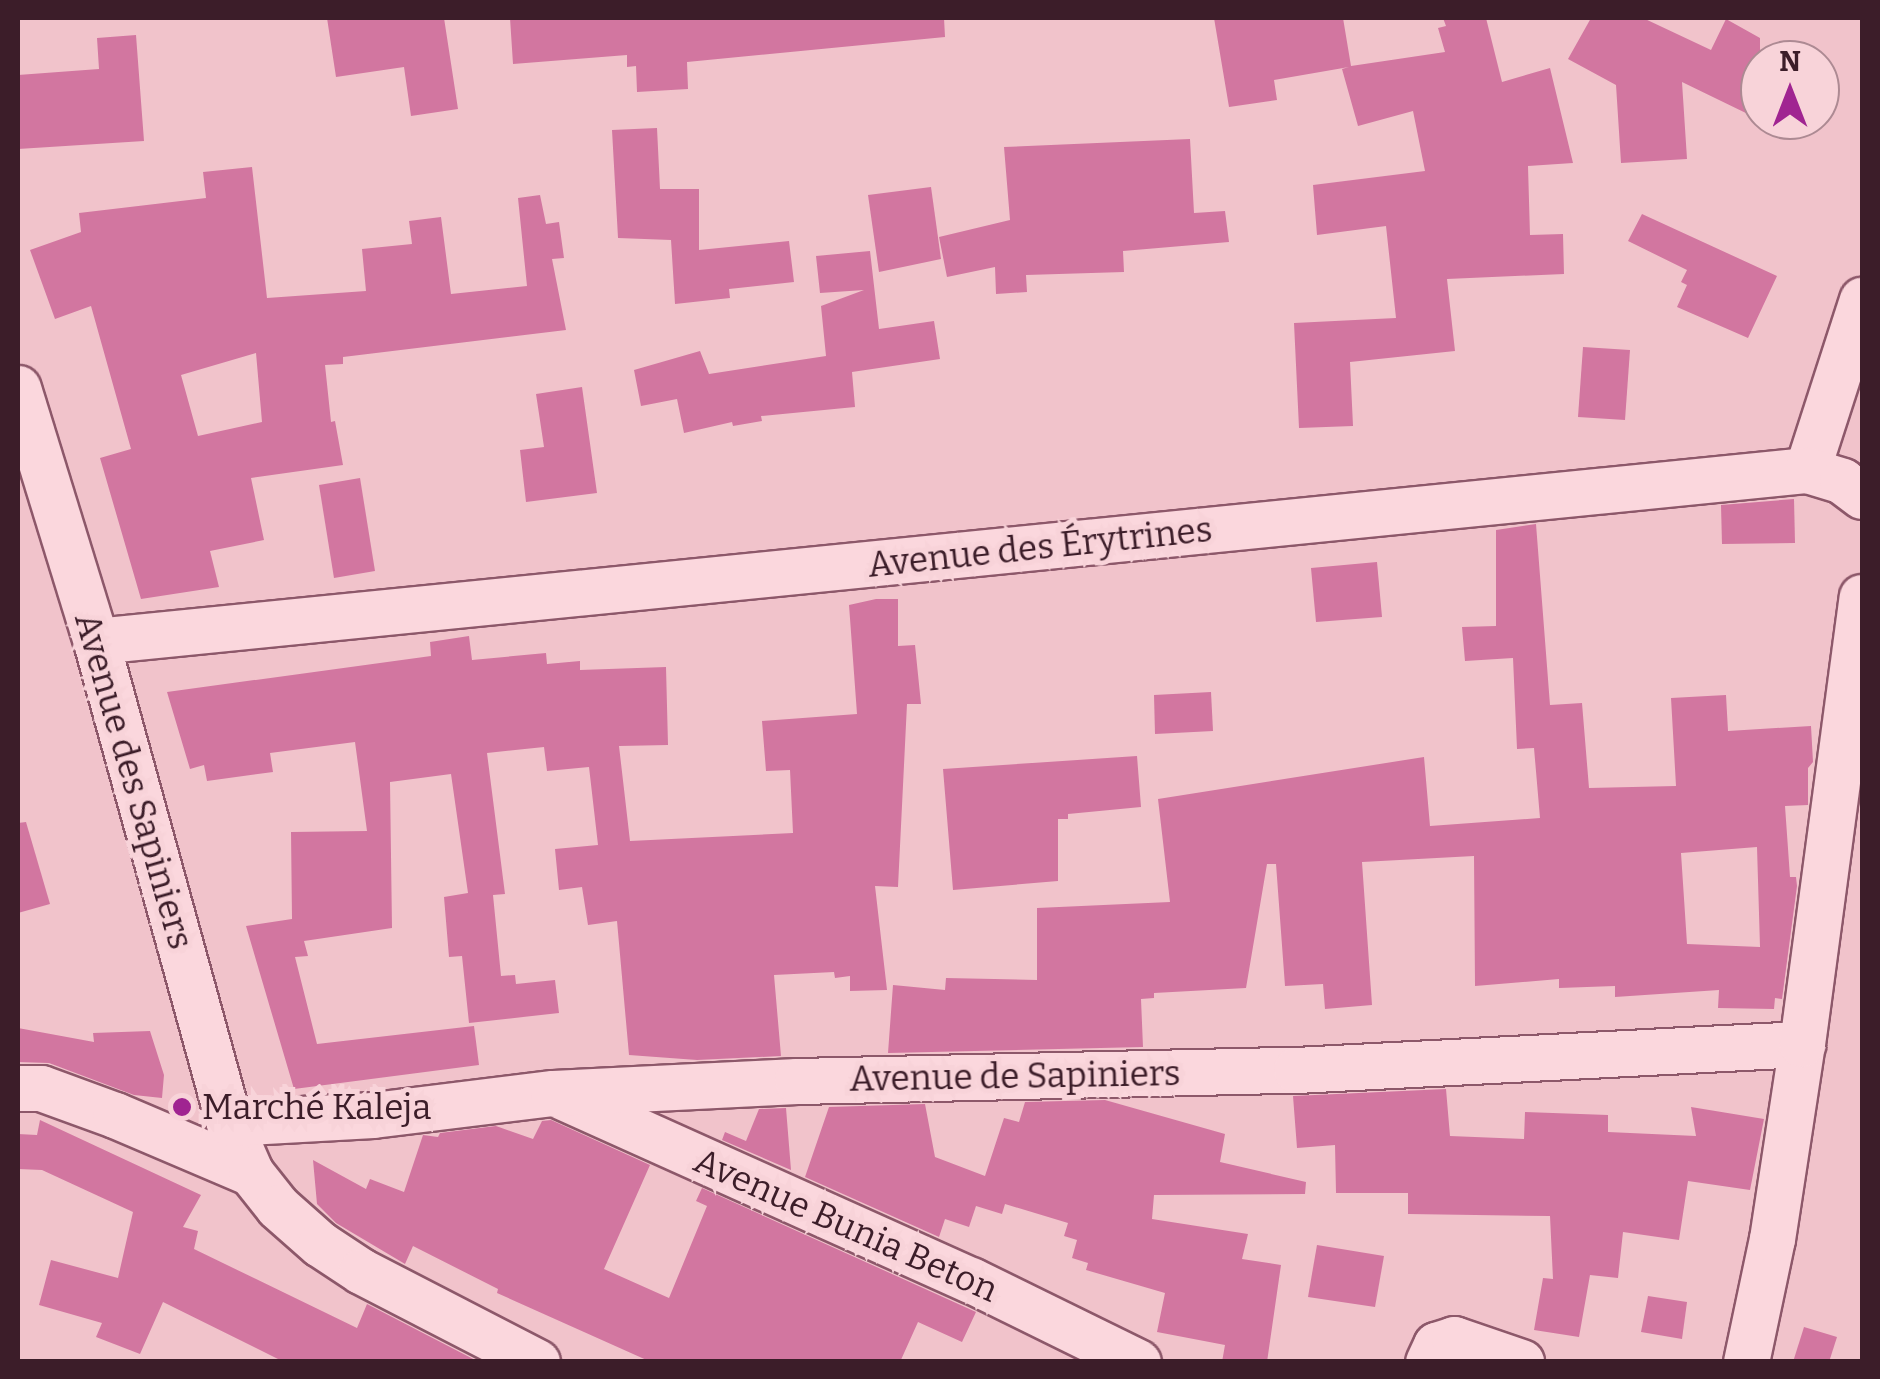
<!DOCTYPE html>
<meta charset="utf-8">
<style>
body{margin:0}
#map{position:relative;width:1880px;height:1379px;overflow:hidden;background:#f1c3cb;font-family:Bitter,serif}
div>[style]{position:absolute}
[style*='--x']{left:calc(var(--x)*1px);top:calc(var(--y)*1px);width:calc(var(--w)*1px);rotate:calc(var(--a)*1deg)}
.building>*{inset:0;background:#d276a0}
.roads{filter:drop-shadow(2px 0 #8d586a) drop-shadow(-2px 0 #8d586a) drop-shadow(0 2px #8d586a) drop-shadow(0 -2px #8d586a)}
.minor>*{height:45px;margin:-22.5px;padding:0 22.5px;transform-origin:22.5px;border-radius:22.5px;background:#fbd7dd}
.dots>*{width:28px;height:28px;translate:-50% -50%;box-sizing:border-box;border:5px solid #f8d3d9;border-radius:50%}
span{translate:-50% -50%;white-space:nowrap;text-align:center;line-height:1.15;-webkit-text-stroke:10px #f8d3d9;paint-order:stroke}
.street-label{font-size:35px;color:#3c1d29}
.poi-label{font-size:35px;color:#3c1d29}
.left{translate:0 -50%;text-align:left}
.frame{position:absolute;inset:0;border:20px solid #3c1d29;pointer-events:none}
.north{position:absolute;left:1740px;top:40px;width:100px;height:100px;box-sizing:border-box;background:#f8d3d9;border:2px solid #ad8a93;border-radius:50%;rotate:0deg;font-size:28px;font-weight:700;line-height:40px;text-align:center;color:#3c1d29}
.north::after{content:'';display:block;margin:auto;width:35px;height:45px;background:#a02491;clip-path:polygon(50% 0,100% 100%,50% 72%,0 100%)}
</style>
<div id="map">
<div class="building">
<div style="clip-path:polygon(327px 18px,444px 18px,458px 109px,411px 116px,404px 67px,336px 77px)"></div>
<div style="clip-path:polygon(510px 18px,944px 18px,945px 37px,687px 62px,688px 89px,637px 92px,636px 66px,627px 67px,627px 55px,513px 64px)"></div>
<div style="clip-path:polygon(1214px 18px,1343px 18px,1351px 66px,1445px 52px,1438px 28px,1446px 26px,1443px 18px,1486px 18px,1502px 82px,1550px 68px,1573px 163px,1528px 166px,1530px 235px,1563px 234px,1564px 274px,1447px 279px,1455px 351px,1350px 362px,1353px 426px,1299px 428px,1294px 323px,1396px 318px,1386px 226px,1317px 235px,1313px 185px,1425px 171px,1413px 111px,1358px 126px,1342px 69px,1349px 67px,1274px 80px,1277px 100px,1229px 107px)"></div>
<div style="clip-path:polygon(1591px 18px,1643px 18px,1711px 50px,1726px 19px,1760px 38px,1760px 100px,1752px 116px,1682px 82px,1687px 159px,1621px 163px,1616px 85px,1568px 59px)"></div>
<div style="clip-path:polygon(136px 35px,144px 141px,18px 149px,18px 75px,99px 69px,97px 38px)"></div>
<div style="clip-path:polygon(657px 128px,660px 189px,699px 189px,699px 250px,789px 241px,794px 282px,729px 289px,730px 298px,675px 304px,671px 240px,618px 238px,612px 130px)"></div>
<div style="clip-path:polygon(1190px 139px,1194px 213px,1225px 211px,1229px 242px,1123px 251px,1124px 272px,1026px 275px,1027px 292px,996px 294px,995px 267px,947px 277px,939px 237px,1010px 220px,1004px 147px)"></div>
<div style="clip-path:polygon(evenodd,252px 167px,267px 298px,366px 291px,362px 249px,412px 244px,409px 221px,441px 217px,451px 294px,527px 286px,518px 198px,540px 195px,546px 224px,559px 222px,564px 258px,552px 259px,566px 330px,343px 357px,343px 364px,325px 365px,331px 422px,335px 421px,343px 465px,251px 478px,264px 540px,210px 551px,219px 587px,141px 599px,100px 458px,131px 449px,91px 306px,55px 319px,30px 250px,81px 232px,79px 213px,206px 198px,203px 172px,252px 167px,256px 353px,262px 422px,198px 436px,181px 375px,256px 353px)"></div>
<div style="clip-path:polygon(931px 187px,941px 259px,879px 272px,868px 195px)"></div>
<div style="clip-path:polygon(1642px 214px,1777px 276px,1748px 338px,1677px 307px,1687px 285px,1681px 282px,1687px 270px,1628px 241px)"></div>
<div style="clip-path:polygon(870px 251px,879px 329px,934px 321px,940px 359px,852px 372px,855px 407px,761px 416px,762px 421px,733px 426px,732px 422px,684px 433px,677px 399px,641px 406px,634px 370px,700px 351px,709px 374px,826px 356px,821px 306px,864px 290px,820px 293px,816px 256px)"></div>
<div style="clip-path:polygon(1583px 347px,1630px 350px,1625px 420px,1578px 417px)"></div>
<div style="clip-path:polygon(582px 387px,597px 493px,526px 502px,520px 450px,544px 447px,536px 394px)"></div>
<div style="clip-path:polygon(360px 478px,375px 571px,334px 578px,319px 485px)"></div>
<div style="clip-path:polygon(1794px 499px,1795px 543px,1722px 544px,1721px 505px)"></div>
<div style="clip-path:polygon(evenodd,1536px 524px,1550px 705px,1582px 703px,1589px 788px,1676px 786px,1671px 698px,1726px 695px,1728px 731px,1811px 726px,1813px 762px,1808px 768px,1808px 805px,1785px 806px,1790px 877px,1796px 877px,1797px 886px,1782px 999px,1775px 998px,1774px 1009px,1718px 1008px,1719px 990px,1615px 997px,1615px 986px,1559px 988px,1559px 979px,1475px 986px,1474px 856px,1362px 862px,1372px 1005px,1325px 1009px,1323px 984px,1285px 986px,1276px 864px,1267px 864px,1246px 988px,1154px 993px,1154px 998px,1141px 999px,1143px 1047px,888px 1053px,893px 985px,945px 990px,946px 978px,1037px 980px,1037px 908px,1170px 902px,1158px 799px,1424px 757px,1430px 826px,1540px 818px,1534px 748px,1517px 749px,1513px 658px,1465px 661px,1462px 627px,1496px 626px,1496px 530px,1536px 524px,1757px 847px,1760px 947px,1687px 944px,1681px 853px,1757px 847px)"></div>
<div style="clip-path:polygon(1377px 562px,1382px 617px,1316px 622px,1311px 568px)"></div>
<div style="clip-path:polygon(876px 599px,898px 599px,898px 646px,915px 645px,921px 704px,907px 704px,898px 887px,875px 886px,887px 990px,850px 991px,850px 976px,835px 978px,834px 972px,774px 975px,781px 1056px,697px 1060px,629px 1055px,617px 921px,588px 925px,582px 887px,559px 890px,555px 849px,598px 845px,589px 767px,547px 771px,544px 747px,487px 753px,505px 894px,493px 895px,501px 976px,515px 975px,516px 984px,555px 980px,559px 1013px,469px 1023px,462px 956px,449px 957px,444px 897px,468px 893px,451px 774px,390px 782px,392px 928px,304px 941px,308px 956px,295px 957px,317px 1044px,474px 1026px,479px 1065px,294px 1089px,246px 926px,292px 919px,291px 832px,367px 831px,355px 742px,270px 753px,273px 772px,207px 781px,204px 765px,190px 769px,167px 692px,431px 656px,430px 642px,469px 636px,472px 660px,546px 653px,547px 664px,580px 661px,580px 670px,666px 667px,668px 745px,619px 746px,630px 841px,793px 833px,790px 770px,766px 771px,762px 721px,857px 714px,849px 605px)"></div>
<div style="clip-path:polygon(1211px 692px,1213px 731px,1155px 734px,1154px 695px)"></div>
<div style="clip-path:polygon(1137px 756px,1141px 807px,1068px 814px,1068px 819px,1058px 819px,1058px 881px,953px 890px,943px 769px)"></div>
<div style="clip-path:polygon(26px 822px,50px 904px,18px 913px,18px 823px)"></div>
<div style="clip-path:polygon(18px 1028px,94px 1042px,93px 1033px,150px 1031px,164px 1075px,162px 1098px,134px 1095px,49px 1063px,18px 1062px)"></div>
<div style="clip-path:polygon(1446px 1089px,1450px 1136px,1524px 1139px,1525px 1112px,1608px 1115px,1608px 1132px,1696px 1136px,1691px 1107px,1764px 1119px,1750px 1190px,1688px 1181px,1679px 1240px,1623px 1232px,1618px 1278px,1590px 1275px,1579px 1337px,1534px 1330px,1543px 1278px,1553px 1279px,1550px 1216px,1408px 1214px,1408px 1193px,1336px 1193px,1335px 1145px,1297px 1148px,1293px 1096px)"></div>
<div style="clip-path:polygon(1105px 1100px,1225px 1134px,1220px 1162px,1306px 1182px,1305px 1194px,1154px 1195px,1152px 1219px,1248px 1234px,1242px 1259px,1281px 1265px,1267px 1362px,1222px 1362px,1225px 1345px,1157px 1332px,1165px 1293px,1086px 1270px,1088px 1263px,1072px 1258px,1077px 1240px,1064px 1236px,1068px 1223px,1005px 1204px,1002px 1214px,976px 1206px,969px 1227px,945px 1219px,939px 1237px,805px 1177px,829px 1107px,925px 1104px,935px 1157px,985px 1176px,1004px 1118px,1019px 1122px,1025px 1102px)"></div>
<div style="clip-path:polygon(786px 1108px,791px 1170px,722px 1140px,725px 1132px,746px 1141px,759px 1109px)"></div>
<div style="clip-path:polygon(40px 1120px,201px 1195px,183px 1227px,198px 1231px,194px 1249px,357px 1328px,367px 1304px,479px 1362px,284px 1362px,163px 1302px,140px 1354px,96px 1337px,102px 1323px,39px 1305px,51px 1260px,118px 1278px,133px 1212px,42px 1170px,18px 1169px,18px 1134px,37px 1135px)"></div>
<div style="clip-path:polygon(551px 1120px,650px 1165px,604px 1269px,669px 1298px,707px 1206px,696px 1201px,702px 1188px,976px 1312px,962px 1342px,918px 1322px,900px 1362px,651px 1362px,497px 1293px,498px 1289px,413px 1246px,405px 1264px,336px 1223px,317px 1204px,313px 1160px,366px 1189px,370px 1179px,404px 1192px,423px 1135px,438px 1137px,440px 1133px,496px 1126px,533px 1139px,542px 1121px)"></div>
<div style="clip-path:polygon(1317px 1245px,1384px 1256px,1375px 1307px,1308px 1297px)"></div>
<div style="clip-path:polygon(1648px 1296px,1687px 1302px,1682px 1339px,1641px 1332px)"></div>
<div style="clip-path:polygon(1804px 1327px,1837px 1337px,1829px 1362px,1793px 1362px)"></div>
</div>
<div class="roads">
<div class="minor">
<div style="--x:18;--y:388;--w:265;--a:72.9"></div>
<div style="--x:96;--y:641;--w:500;--a:74.57"></div>
<div style="--x:229;--y:1123;--w:55;--a:66.3"></div>
<div style="--x:1807;--y:470;--w:179;--a:-72.1"></div>
<div style="--x:96;--y:641;--w:1720;--a:-5.71"></div>
<div style="--x:1807;--y:470;--w:37;--a:17"></div>
<div style="--x:1842;--y:481;--w:25;--a:37"></div>
<div style="--x:18;--y:1088;--w:23;--a:0"></div>
<div style="--x:41;--y:1088;--w:79;--a:20"></div>
<div style="--x:115;--y:1115;--w:148;--a:23.1"></div>
<div style="--x:251;--y:1173;--w:43;--a:51.5"></div>
<div style="--x:278;--y:1207;--w:56;--a:41.4"></div>
<div style="--x:320;--y:1244;--w:49;--a:33.4"></div>
<div style="--x:361;--y:1271;--w:198;--a:27.3"></div>
<div style="--x:563;--y:1097;--w:447;--a:24.2"></div>
<div style="--x:971;--y:1280;--w:186;--a:26.2"></div>
<div style="--x:229;--y:1123;--w:144;--a:-3.2"></div>
<div style="--x:373;--y:1115;--w:181;--a:-7"></div>
<div style="--x:553;--y:1093;--w:244;--a:-2.8"></div>
<div style="--x:797;--y:1081;--w:499;--a:-1.3"></div>
<div style="--x:1296;--y:1070;--w:507;--a:-2.94"></div>
<div style="--x:1428;--y:1362;--w:19;--a:-65"></div>
<div style="--x:1436;--y:1345;--w:19;--a:-18"></div>
<div style="--x:1454;--y:1339;--w:71;--a:18.9"></div>
<div style="--x:1746;--y:1362;--w:126;--a:-78.1"></div>
<div style="--x:1772;--y:1239;--w:197;--a:-81.3"></div>
<div style="--x:1802;--y:1044;--w:451;--a:-82.4"></div>
</div>
</div>
<div class="dots">
<div style="left:182px;top:1107px;background:#a02491"></div>
</div>
<div class="street-label">
<span style="left:1040px;top:547px;rotate:-6deg">Avenue des Érytrines</span>
<span style="left:134px;top:781px;rotate:74deg">Avenue des Sapiniers</span>
<span style="left:1015px;top:1076px;rotate:-1deg">Avenue de Sapiniers</span>
<span style="left:846px;top:1225px;rotate:24deg">Avenue Bunia Beton</span>
</div>
<div class="poi-label">
<span class="left" style="left:202px;top:1107px">Marché Kaleja</span>
</div>
<div class="frame"></div>
<div class="north">N</div>
</div>
